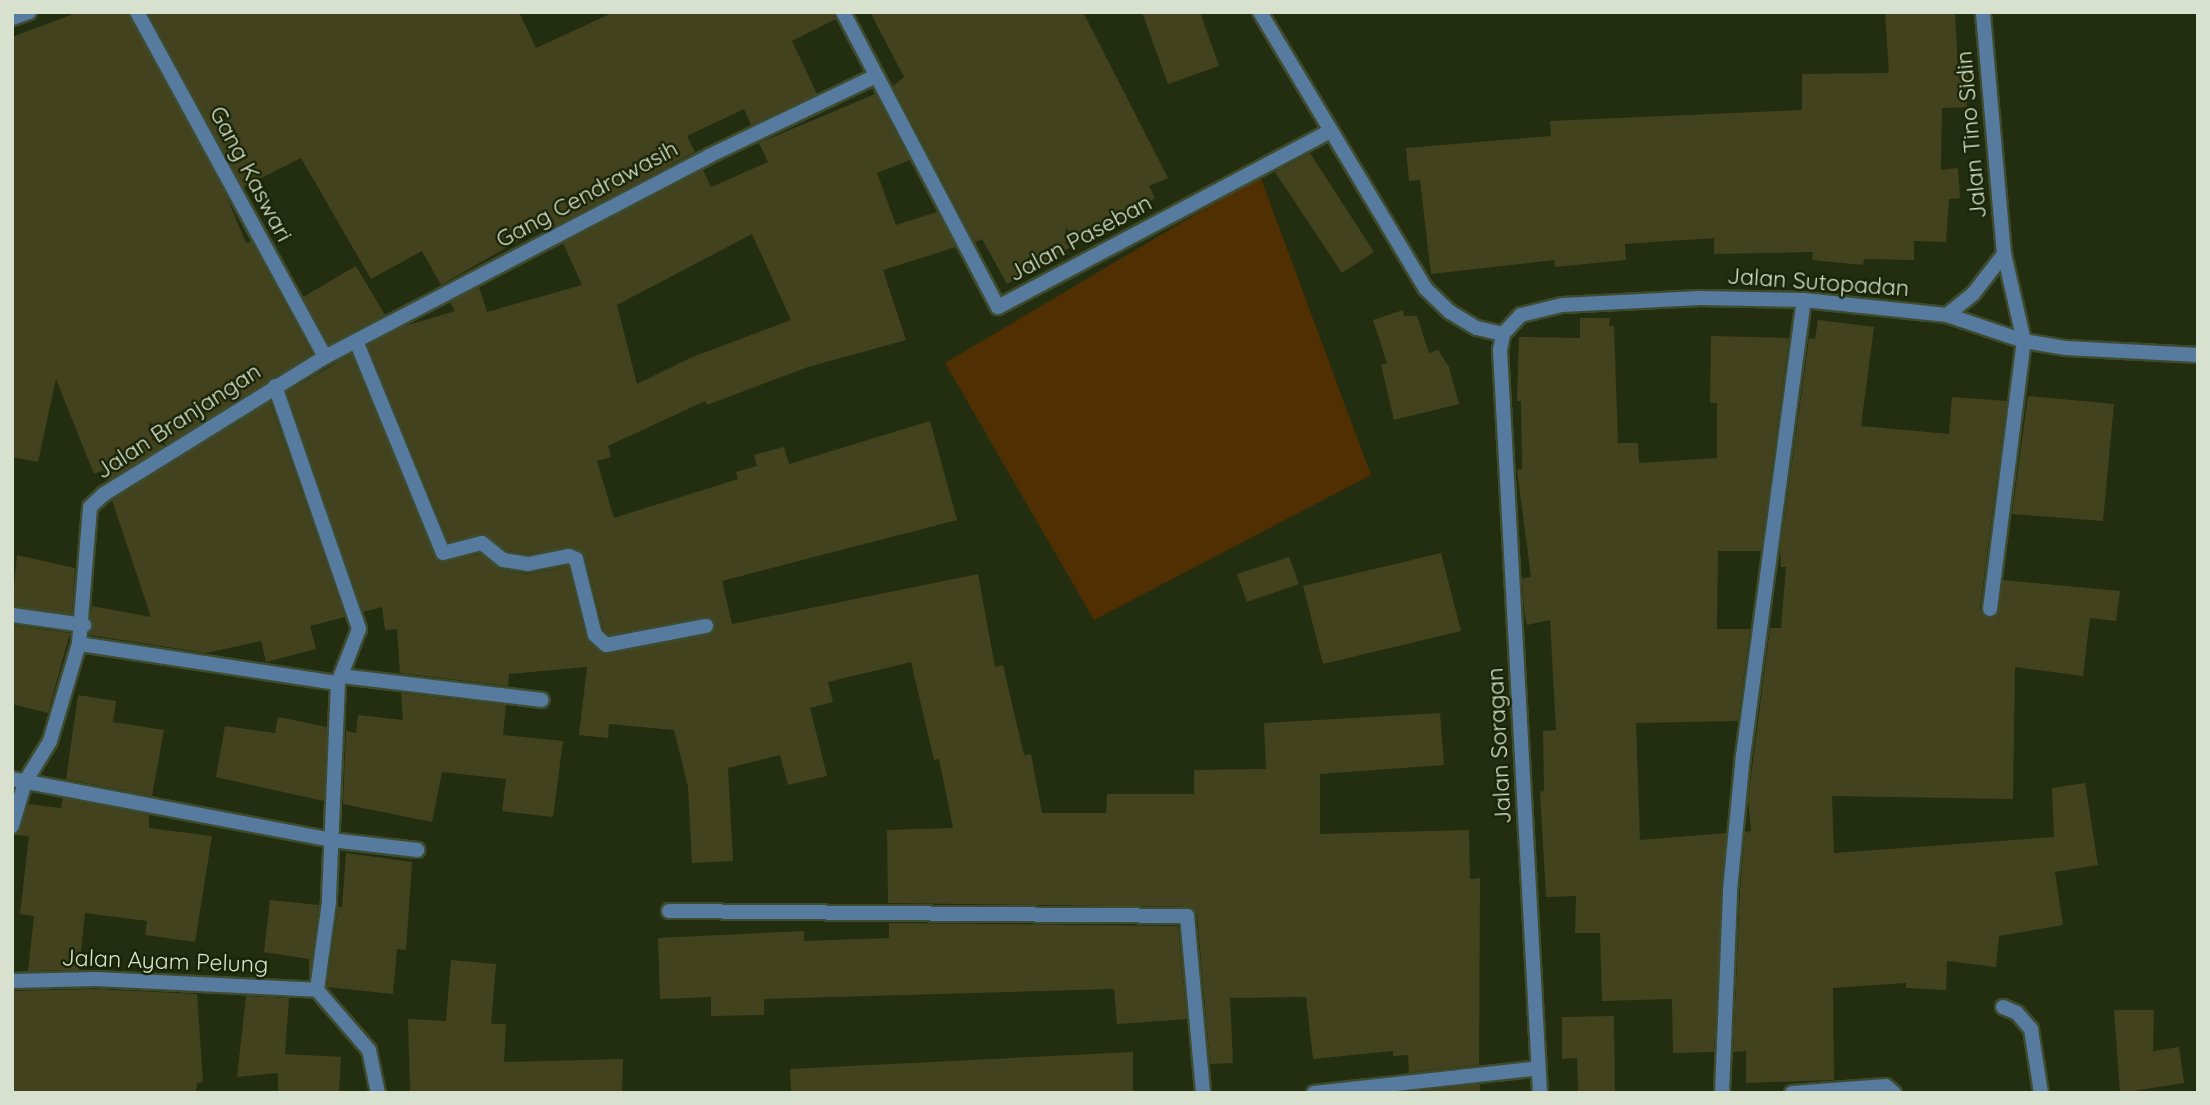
<!DOCTYPE html>
<style>
body{margin:0}
#map{position:relative;width:2210px;height:1105px;overflow:hidden;background:#222e0f;font-family:Quicksand,sans-serif}
div>[style]{position:absolute}
[style*='--x']{left:calc(var(--x)*1px);top:calc(var(--y)*1px);width:calc(var(--w)*1px);rotate:calc(var(--a)*1deg)}
.green>*{inset:0;background:#502f02}
.building>*{inset:0;background:#43421f}
.roads{filter:drop-shadow(2px 0 #3f4b2e) drop-shadow(-2px 0 #3f4b2e) drop-shadow(0 2px #3f4b2e) drop-shadow(0 -2px #3f4b2e)}
.minor>*{height:14px;margin:-7px;padding:0 7px;transform-origin:7px;border-radius:7px;background:#567b9e}
.tertiary>*{height:14px;margin:-7px;padding:0 7px;transform-origin:7px;border-radius:7px;background:#567b9e}
span{translate:-50% -50%;white-space:nowrap;text-align:center;line-height:1.15;-webkit-text-stroke:5px #182405;paint-order:stroke}
.street-label{font-size:23px;color:#d8e1ce}
.frame{position:absolute;inset:0;border:14px solid #d8e1ce;pointer-events:none}
</style>
<div id="map">
<div class="green">
<div style="clip-path:polygon(1260px 176px,1371px 475px,1094px 620px,945px 363px)"></div>
</div>
<div class="building">
<div style="clip-path:polygon(79px 12px,127px 12px,226px 195px,246px 243px,251px 241px,312px 354px,107px 481px,104px 470px,94px 474px,56px 379px,38px 462px,12px 457px,12px 37px)"></div>
<div style="clip-path:polygon(148px 12px,519px 12px,536px 48px,614px 12px,833px 12px,836px 19px,792px 41px,817px 94px,751px 125px,744px 109px,687px 136px,695px 152px,555px 226px,553px 221px,441px 285px,422px 251px,371px 279px,301px 158px,243px 187px)"></div>
<div style="clip-path:polygon(870px 12px,1083px 12px,1168px 178px,1149px 186px,1155px 198px,1007px 284px,982px 239px,975px 242px,893px 86px,904px 77px)"></div>
<div style="clip-path:polygon(1142px 12px,1200px 12px,1219px 66px,1168px 84px)"></div>
<div style="clip-path:polygon(1885px 12px,1955px 12px,1958px 70px,1968px 70px,1967px 107px,1942px 108px,1941px 170px,1958px 168px,1960px 198px,1949px 199px,1946px 242px,1914px 241px,1914px 260px,1864px 259px,1863px 265px,1812px 260px,1813px 252px,1714px 254px,1714px 238px,1625px 244px,1626px 260px,1555px 267px,1554px 260px,1431px 274px,1420px 180px,1409px 181px,1406px 148px,1551px 136px,1550px 121px,1802px 110px,1802px 74px,1889px 73px)"></div>
<div style="clip-path:polygon(evenodd,875px 94px,910px 160px,877px 173px,896px 225px,937px 212px,956px 247px,883px 270px,906px 340px,808px 367px,707px 405px,705px 401px,608px 446px,611px 457px,597px 461px,614px 518px,738px 479px,736px 472px,757px 466px,754px 455px,784px 447px,789px 464px,930px 421px,957px 520px,722px 581px,732px 624px,978px 574px,995px 667px,1003px 665px,1024px 755px,1031px 754px,1042px 813px,1106px 813px,1107px 794px,1194px 794px,1194px 770px,1266px 769px,1264px 723px,1440px 713px,1444px 765px,1320px 774px,1320px 834px,1469px 830px,1470px 879px,1480px 878px,1479px 1065px,1409px 1073px,1408px 1055px,1393px 1056px,1393px 1051px,1313px 1059px,1306px 997px,1230px 998px,1233px 1063px,1210px 1064px,1197px 915px,1191px 907px,888px 903px,887px 830px,953px 828px,939px 759px,934px 760px,911px 662px,828px 682px,833px 702px,810px 708px,827px 776px,788px 785px,780px 755px,728px 768px,733px 861px,692px 863px,688px 787px,674px 730px,609px 724px,608px 738px,579px 735px,587px 667px,509px 674px,508px 686px,400px 673px,397px 629px,385px 630px,382px 607px,363px 612px,287px 392px,351px 354px,437px 561px,480px 554px,501px 569px,527px 574px,568px 566px,586px 637px,604px 654px,712px 634px,715px 624px,705px 617px,609px 635px,604px 630px,585px 556px,573px 547px,528px 554px,507px 551px,483px 534px,449px 542px,368px 345px,405px 326px,455px 311px,450px 302px,479px 287px,487px 312px,582px 285px,563px 243px,703px 170px,711px 187px,768px 162px,759px 143px,875px 94px,752px 234px,791px 320px,690px 358px,637px 384px,617px 305px,752px 234px)"></div>
<div style="clip-path:polygon(1310px 153px,1374px 252px,1342px 273px,1275px 172px)"></div>
<div style="clip-path:polygon(356px 266px,385px 315px,329px 344px,303px 297px)"></div>
<div style="clip-path:polygon(1403px 310px,1404px 316px,1417px 316px,1429px 353px,1438px 350px,1449px 367px,1459px 404px,1394px 420px,1381px 365px,1387px 363px,1373px 320px)"></div>
<div style="clip-path:polygon(1580px 318px,1610px 318px,1609px 326px,1614px 326px,1618px 443px,1638px 443px,1639px 463px,1717px 458px,1717px 403px,1710px 403px,1711px 336px,1789px 338px,1761px 551px,1718px 551px,1717px 629px,1750px 629px,1738px 721px,1636px 723px,1640px 840px,1726px 833px,1714px 1052px,1673px 1053px,1672px 999px,1602px 1001px,1600px 933px,1575px 933px,1576px 896px,1546px 897px,1540px 792px,1544px 791px,1543px 731px,1556px 730px,1550px 620px,1527px 625px,1524px 612px,1522px 579px,1531px 577px,1517px 470px,1522px 469px,1521px 401px,1517px 401px,1519px 337px,1580px 338px)"></div>
<div style="clip-path:polygon(1818px 320px,1874px 327px,1861px 426px,1949px 434px,1952px 397px,2007px 401px,1980px 608px,1984px 616px,1998px 614px,2003px 580px,2120px 591px,2116px 621px,2090px 618px,2083px 676px,2015px 667px,2013px 799px,1832px 796px,1834px 853px,2054px 837px,2052px 788px,2085px 783px,2098px 865px,2055px 872px,2063px 925px,1999px 936px,1996px 967px,1947px 961px,1946px 990px,1906px 988px,1906px 983px,1833px 988px,1834px 1080px,1746px 1083px,1746px 1051px,1733px 1052px,1740px 891px,1745px 832px,1751px 831px,1748px 799px,1770px 628px,1781px 628px,1786px 567px,1781px 567px,1780px 550px,1809px 338px,1815px 339px)"></div>
<div style="clip-path:polygon(2028px 396px,2114px 404px,2103px 521px,2012px 514px)"></div>
<div style="clip-path:polygon(270px 402px,345px 617px,310px 626px,316px 649px,266px 662px,261px 641px,206px 653px,89px 635px,92px 606px,151px 617px,112px 500px)"></div>
<div style="clip-path:polygon(1441px 553px,1461px 631px,1323px 664px,1303px 586px)"></div>
<div style="clip-path:polygon(17px 555px,75px 568px,72px 614px,12px 606px)"></div>
<div style="clip-path:polygon(1289px 557px,1299px 584px,1247px 602px,1237px 574px)"></div>
<div style="clip-path:polygon(12px 625px,70px 633px,48px 713px,12px 704px)"></div>
<div style="clip-path:polygon(401px 693px,506px 705px,503px 735px,563px 741px,553px 817px,502px 811px,506px 779px,442px 772px,432px 822px,343px 804px,346px 731px,356px 733px,358px 715px,403px 720px)"></div>
<div style="clip-path:polygon(78px 695px,116px 701px,113px 722px,164px 730px,152px 796px,66px 779px)"></div>
<div style="clip-path:polygon(278px 717px,327px 727px,324px 801px,216px 777px,225px 726px,275px 733px)"></div>
<div style="clip-path:polygon(63px 798px,149px 815px,149px 828px,212px 836px,195px 942px,145px 935px,147px 921px,85px 913px,79px 970px,28px 971px,34px 916px,20px 914px,29px 836px,15px 835px,29px 804px,61px 808px)"></div>
<div style="clip-path:polygon(346px 853px,412px 862px,406px 950px,397px 949px,393px 994px,327px 987px,338px 907px,342px 907px)"></div>
<div style="clip-path:polygon(270px 900px,319px 905px,309px 980px,309px 959px,264px 952px)"></div>
<div style="clip-path:polygon(889px 923px,1178px 926px,1187px 1019px,1117px 1024px,1114px 989px,764px 999px,764px 1015px,711px 1016px,711px 997px,660px 999px,658px 938px,804px 931px,804px 941px,889px 938px)"></div>
<div style="clip-path:polygon(451px 960px,496px 964px,491px 1024px,506px 1024px,504px 1062px,623px 1059px,622px 1093px,410px 1093px,408px 1019px,446px 1021px)"></div>
<div style="clip-path:polygon(96px 989px,197px 994px,203px 1082px,197px 1083px,196px 1093px,12px 1093px,12px 991px)"></div>
<div style="clip-path:polygon(246px 996px,289px 998px,285px 1054px,341px 1057px,339px 1093px,278px 1093px,278px 1073px,237px 1077px)"></div>
<div style="clip-path:polygon(2114px 1010px,2154px 1010px,2153px 1051px,2179px 1047px,2184px 1083px,2120px 1093px)"></div>
<div style="clip-path:polygon(1614px 1016px,1615px 1093px,1578px 1093px,1577px 1058px,1562px 1059px,1562px 1017px)"></div>
<div style="clip-path:polygon(1133px 1052px,1133px 1093px,791px 1093px,790px 1069px)"></div>
<div style="clip-path:polygon(1480px 1084px,1480px 1093px,1411px 1093px,1411px 1092px)"></div>
</div>
<div class="roads">
<div class="minor">
<div style="--x:137;--y:12;--w:393;--a:61.4"></div>
<div style="--x:843;--y:12;--w:333;--a:62.3"></div>
<div style="--x:998;--y:307;--w:374;--a:-27.9"></div>
<div style="--x:1260;--y:12;--w:323;--a:59.1"></div>
<div style="--x:1426;--y:289;--w:33;--a:44"></div>
<div style="--x:1450;--y:312;--w:31;--a:31"></div>
<div style="--x:1477;--y:328;--w:27;--a:13"></div>
<div style="--x:12;--y:18;--w:18;--a:-19"></div>
<div style="--x:1947;--y:315;--w:81;--a:18.7"></div>
<div style="--x:2024;--y:341;--w:43;--a:9.5"></div>
<div style="--x:2066;--y:348;--w:132;--a:3"></div>
<div style="--x:356;--y:341;--w:229;--a:67.7"></div>
<div style="--x:443;--y:553;--w:40;--a:-14.4"></div>
<div style="--x:482;--y:543;--w:27;--a:39"></div>
<div style="--x:503;--y:560;--w:25;--a:9"></div>
<div style="--x:528;--y:564;--w:42;--a:-11"></div>
<div style="--x:569;--y:556;--w:8;--a:23"></div>
<div style="--x:576;--y:559;--w:78;--a:76"></div>
<div style="--x:595;--y:635;--w:15;--a:42"></div>
<div style="--x:606;--y:645;--w:102;--a:-10.8"></div>
<div style="--x:275;--y:386;--w:257;--a:70.9"></div>
<div style="--x:359;--y:629;--w:58;--a:111.3"></div>
<div style="--x:338;--y:683;--w:219;--a:92.4"></div>
<div style="--x:329;--y:902;--w:89;--a:97.8"></div>
<div style="--x:317;--y:990;--w:79;--a:49.1"></div>
<div style="--x:369;--y:1050;--w:44;--a:78.2"></div>
<div style="--x:1990;--y:609;--w:270;--a:-82.8"></div>
<div style="--x:2024;--y:341;--w:89;--a:-102.9"></div>
<div style="--x:12;--y:615;--w:73;--a:7.9"></div>
<div style="--x:79;--y:644;--w:262;--a:8.6"></div>
<div style="--x:341;--y:676;--w:202;--a:6.8"></div>
<div style="--x:12;--y:779;--w:325;--a:10.8"></div>
<div style="--x:331;--y:840;--w:87;--a:6.6"></div>
<div style="--x:12;--y:826;--w:46;--a:-73.5"></div>
<div style="--x:25;--y:782;--w:48;--a:-58.6"></div>
<div style="--x:50;--y:741;--w:101;--a:-73.4"></div>
<div style="--x:79;--y:644;--w:137;--a:-85.4"></div>
<div style="--x:90;--y:507;--w:19;--a:-43"></div>
<div style="--x:104;--y:494;--w:260;--a:-31.8"></div>
<div style="--x:325;--y:357;--w:433;--a:-27.6"></div>
<div style="--x:709;--y:156;--w:183;--a:-25.6"></div>
<div style="--x:669;--y:911;--w:518;--a:0.55"></div>
<div style="--x:1187;--y:916;--w:178;--a:84.8"></div>
<div style="--x:12;--y:981;--w:84;--a:-1.4"></div>
<div style="--x:96;--y:979;--w:221;--a:2.8"></div>
<div style="--x:2003;--y:1007;--w:15;--a:23"></div>
<div style="--x:2017;--y:1013;--w:21;--a:49"></div>
<div style="--x:2031;--y:1029;--w:65;--a:81.1"></div>
<div style="--x:1314;--y:1093;--w:226;--a:-6.3"></div>
<div style="--x:1722;--y:1093;--w:203;--a:-87.7"></div>
<div style="--x:1730;--y:890;--w:135;--a:-84.5"></div>
<div style="--x:1743;--y:756;--w:460;--a:-82.4"></div>
<div style="--x:1792;--y:1093;--w:94;--a:-4.3"></div>
<div style="--x:1886;--y:1086;--w:11;--a:41"></div>
</div>
<div class="tertiary">
<div style="--x:1540;--y:1093;--w:744;--a:-93.08"></div>
<div style="--x:1500;--y:350;--w:16;--a:-79"></div>
<div style="--x:1503;--y:334;--w:26;--a:-47"></div>
<div style="--x:1521;--y:315;--w:42;--a:-13.7"></div>
<div style="--x:1562;--y:305;--w:138;--a:-2.9"></div>
<div style="--x:1700;--y:298;--w:104;--a:1.1"></div>
<div style="--x:1804;--y:300;--w:144;--a:6"></div>
<div style="--x:1947;--y:315;--w:33;--a:-39"></div>
<div style="--x:1973;--y:294;--w:51;--a:-52.2"></div>
<div style="--x:2004;--y:254;--w:243;--a:-95"></div>
</div>
</div>
<div class="street-label">
<span style="left:1971px;top:135px;rotate:-95deg">Jalan Tino Sidin</span>
<span style="left:251px;top:174px;rotate:62deg">Gang Kaswari</span>
<span style="left:587px;top:194px;rotate:-28deg">Gang Cendrawasih</span>
<span style="left:1080px;top:238px;rotate:-28deg">Jalan Paseban</span>
<span style="left:1818px;top:282px;rotate:4deg">Jalan Sutopadan</span>
<span style="left:178px;top:421px;rotate:-33deg">Jalan Branjangan</span>
<span style="left:1499px;top:746px;rotate:-93deg">Jalan Soragan</span>
<span style="left:165px;top:961px;rotate:2deg">Jalan Ayam Pelung</span>
</div>
<div class="frame"></div>
</div>
